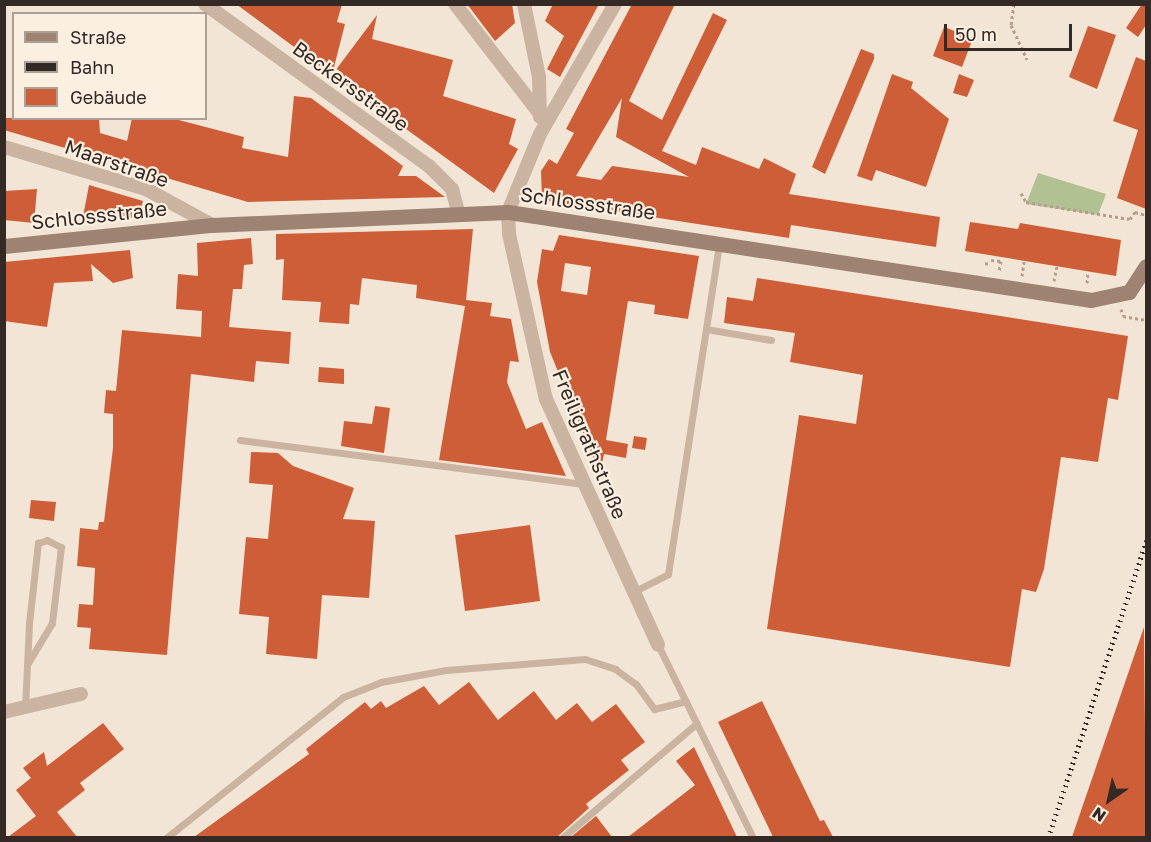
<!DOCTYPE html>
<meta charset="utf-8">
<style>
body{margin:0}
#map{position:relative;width:1151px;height:842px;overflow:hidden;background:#f2e5d5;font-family:"Golos Text",sans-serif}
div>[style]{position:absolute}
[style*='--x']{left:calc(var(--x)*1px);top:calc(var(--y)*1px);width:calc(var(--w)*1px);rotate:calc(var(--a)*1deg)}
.green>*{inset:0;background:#b1c194}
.building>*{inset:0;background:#ce5e37}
.path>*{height:3px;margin-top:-1.5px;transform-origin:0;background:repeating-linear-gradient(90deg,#b69e8b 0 3px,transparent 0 6px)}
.lane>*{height:7px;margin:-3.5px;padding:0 3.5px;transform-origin:3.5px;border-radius:3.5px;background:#cab4a1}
.street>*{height:14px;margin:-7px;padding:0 7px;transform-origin:7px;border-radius:7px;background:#cab4a1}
.secondary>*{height:15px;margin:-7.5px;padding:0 7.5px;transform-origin:7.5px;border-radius:7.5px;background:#9e8372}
.rail>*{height:4.5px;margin-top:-2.25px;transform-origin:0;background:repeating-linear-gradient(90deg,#342924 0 1.5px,transparent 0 6px)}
span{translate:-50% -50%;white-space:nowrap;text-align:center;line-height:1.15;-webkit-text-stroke:4.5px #faefe1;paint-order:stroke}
.street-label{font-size:20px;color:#342924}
.frame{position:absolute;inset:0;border:6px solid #342924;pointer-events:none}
.legend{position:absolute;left:12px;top:12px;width:195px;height:108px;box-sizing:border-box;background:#faefe1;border:2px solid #aba095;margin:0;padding:8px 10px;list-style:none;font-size:18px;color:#342924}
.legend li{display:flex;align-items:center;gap:12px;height:30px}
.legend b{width:30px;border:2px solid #aba095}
.north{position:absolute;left:1079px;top:770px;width:60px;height:60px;-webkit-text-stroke:4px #faefe1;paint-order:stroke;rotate:214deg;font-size:16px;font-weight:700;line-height:24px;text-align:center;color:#342924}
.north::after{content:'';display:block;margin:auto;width:21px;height:27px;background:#342924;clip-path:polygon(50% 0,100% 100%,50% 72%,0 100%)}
.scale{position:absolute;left:944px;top:24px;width:128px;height:27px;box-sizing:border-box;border:3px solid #342924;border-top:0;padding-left:8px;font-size:18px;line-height:21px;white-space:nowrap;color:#342924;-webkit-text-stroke:4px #faefe1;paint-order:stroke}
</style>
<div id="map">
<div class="green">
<div style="clip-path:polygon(1038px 173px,1106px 194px,1098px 215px,1026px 204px)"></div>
</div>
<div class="building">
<div style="clip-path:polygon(236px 4px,342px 4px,337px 22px,345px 24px,332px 75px)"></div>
<div style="clip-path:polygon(467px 4px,512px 4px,515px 23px,495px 41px)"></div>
<div style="clip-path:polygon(553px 4px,599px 4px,560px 77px,547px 69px,564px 36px,545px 21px)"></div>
<div style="clip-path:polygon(evenodd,632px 4px,675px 4px,629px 101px,662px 120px,713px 13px,727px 20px,662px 151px,696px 165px,702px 147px,759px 169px,764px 158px,796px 174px,789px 194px,940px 217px,936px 247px,791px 225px,789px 238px,542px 200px,541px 171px,549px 159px,557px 164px,574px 133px,566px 129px,632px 4px,622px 98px,616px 137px,689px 177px,612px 166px,601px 180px,576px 176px,622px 98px)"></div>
<div style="clip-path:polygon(1142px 4px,1146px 4px,1146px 25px,1138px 37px,1126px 28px)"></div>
<div style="clip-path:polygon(377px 15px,372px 39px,453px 60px,443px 96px,516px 119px,509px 144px,518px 149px,494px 193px,332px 75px)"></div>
<div style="clip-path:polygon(1088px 26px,1116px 35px,1097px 89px,1069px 77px)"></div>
<div style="clip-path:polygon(944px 27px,973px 38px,962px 67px,933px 56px)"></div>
<div style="clip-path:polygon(861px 49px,874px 54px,874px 59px,825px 174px,812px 167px)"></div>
<div style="clip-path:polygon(1136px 57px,1146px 61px,1146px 209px,1117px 198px,1138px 130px,1113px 121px)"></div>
<div style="clip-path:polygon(892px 74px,913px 82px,911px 88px,949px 119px,926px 187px,876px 170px,872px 181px,857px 176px)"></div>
<div style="clip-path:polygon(959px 74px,974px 80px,967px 97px,953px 93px)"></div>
<div style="clip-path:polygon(294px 96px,311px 98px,403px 166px,398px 176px,416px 176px,445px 197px,248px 202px,4px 130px,4px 118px,99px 118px,100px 133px,127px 141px,132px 118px,171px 118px,244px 137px,242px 148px,288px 157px)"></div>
<div style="clip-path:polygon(89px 185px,143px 201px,138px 217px,82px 222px)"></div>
<div style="clip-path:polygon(37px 189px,34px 223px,4px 220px,4px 191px)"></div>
<div style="clip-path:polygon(970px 222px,1018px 229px,1020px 223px,1121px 240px,1116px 276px,965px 251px)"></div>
<div style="clip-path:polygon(473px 229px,466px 300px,492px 303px,490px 316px,511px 319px,519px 362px,510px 361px,507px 382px,526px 429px,542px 422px,566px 476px,439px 460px,465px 306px,416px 298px,417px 285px,362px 278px,359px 305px,350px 304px,349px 324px,319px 322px,321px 302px,282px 300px,284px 259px,276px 260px,276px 234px)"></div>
<div style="clip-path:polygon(evenodd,559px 235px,699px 256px,688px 319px,654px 314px,655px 305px,628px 301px,606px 440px,628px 444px,626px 458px,604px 454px,600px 474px,550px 352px,537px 282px,542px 249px,553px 251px,559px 235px,565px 263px,591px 267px,587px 295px,561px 291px,565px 263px)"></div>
<div style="clip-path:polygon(251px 238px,253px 264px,244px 265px,242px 289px,233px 289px,229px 327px,291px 332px,289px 364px,256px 361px,254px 382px,191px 374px,167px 655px,89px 649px,91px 628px,77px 627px,79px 604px,93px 605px,95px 568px,77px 566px,80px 528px,98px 530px,99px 522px,104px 522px,113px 448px,113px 414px,104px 413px,106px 390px,116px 391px,122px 330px,201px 337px,202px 311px,176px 309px,178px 274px,198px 276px,197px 243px)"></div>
<div style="clip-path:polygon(130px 250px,133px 278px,113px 283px,91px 264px,93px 281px,54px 283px,47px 327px,4px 321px,4px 262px)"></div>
<div style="clip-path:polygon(757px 278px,1128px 336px,1118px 400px,1108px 398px,1098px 462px,1061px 457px,1044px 569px,1036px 592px,1022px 589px,1010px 667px,767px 629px,799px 415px,856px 424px,863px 375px,790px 362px,795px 333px,724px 323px,727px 297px,753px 301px)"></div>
<div style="clip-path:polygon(319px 367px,344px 369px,344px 384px,318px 382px)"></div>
<div style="clip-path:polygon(375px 406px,390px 408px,384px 453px,341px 446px,344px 421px,372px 424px)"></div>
<div style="clip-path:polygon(634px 436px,647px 438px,645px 450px,632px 448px)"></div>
<div style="clip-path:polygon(251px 452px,278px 453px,293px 466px,354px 488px,343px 519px,375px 521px,369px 598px,322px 595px,317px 659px,266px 654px,269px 617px,239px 614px,246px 537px,268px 539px,273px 485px,249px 483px)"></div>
<div style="clip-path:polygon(31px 500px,56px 502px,54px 521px,29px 518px)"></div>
<div style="clip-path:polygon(530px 525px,540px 601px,465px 611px,455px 535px)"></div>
<div style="clip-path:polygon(1144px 627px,1146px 837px,1072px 837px)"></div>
<div style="clip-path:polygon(469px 682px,498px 720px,534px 691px,556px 720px,577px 703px,592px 722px,616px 704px,645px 742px,621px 760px,629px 770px,586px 804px,589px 808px,557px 837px,194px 837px,309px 754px,306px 749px,365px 702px,371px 709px,381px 701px,386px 708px,424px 686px,439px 705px)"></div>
<div style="clip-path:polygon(762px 701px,820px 821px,824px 820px,833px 837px,773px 837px,718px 722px)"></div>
<div style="clip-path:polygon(103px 723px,124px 749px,80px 783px,85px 790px,57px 812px,77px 837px,8px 837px,36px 816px,16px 790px,31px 778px,23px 768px,44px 752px,47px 766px)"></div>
<div style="clip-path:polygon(694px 747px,737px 837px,628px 837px,695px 785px,676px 761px)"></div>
<div style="clip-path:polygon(596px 816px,612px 837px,571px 837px)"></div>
</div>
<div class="path">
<div style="--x:1014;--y:4;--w:21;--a:98"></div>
<div style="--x:1011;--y:25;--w:38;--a:65"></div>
<div style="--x:1021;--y:193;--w:10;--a:61"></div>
<div style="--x:1026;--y:202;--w:105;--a:9.3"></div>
<div style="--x:1130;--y:219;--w:9;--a:-54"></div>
<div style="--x:1135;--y:212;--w:11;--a:15"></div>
<div style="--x:991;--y:260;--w:10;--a:6"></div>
<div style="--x:1001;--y:261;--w:10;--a:101"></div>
<div style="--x:985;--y:263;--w:5;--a:11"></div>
<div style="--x:1022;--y:276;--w:15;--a:-82"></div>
<div style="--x:1054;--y:281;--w:15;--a:-79"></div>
<div style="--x:1087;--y:283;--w:11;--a:-85"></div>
<div style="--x:1121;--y:309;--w:7;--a:74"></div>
<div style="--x:1123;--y:316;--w:23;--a:10"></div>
</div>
<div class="lane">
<div style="--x:706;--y:329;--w:66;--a:9.6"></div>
<div style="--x:240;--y:440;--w:346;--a:7.3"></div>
<div style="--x:633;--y:592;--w:39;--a:-27"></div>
<div style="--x:668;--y:574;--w:334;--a:-81.2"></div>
<div style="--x:658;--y:645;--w:215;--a:63.8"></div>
<div style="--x:25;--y:708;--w:85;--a:-87.3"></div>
<div style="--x:29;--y:623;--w:81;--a:-83.6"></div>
<div style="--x:38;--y:543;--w:9;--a:-18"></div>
<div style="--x:47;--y:540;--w:16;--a:27"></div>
<div style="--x:61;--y:547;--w:77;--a:96.8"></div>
<div style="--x:52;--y:623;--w:47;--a:121"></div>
<div style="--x:166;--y:838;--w:226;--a:-38.5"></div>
<div style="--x:343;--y:697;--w:41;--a:-21.5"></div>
<div style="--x:381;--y:682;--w:66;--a:-10.5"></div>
<div style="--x:446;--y:670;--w:139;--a:-4.5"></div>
<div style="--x:585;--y:659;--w:32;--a:18"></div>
<div style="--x:615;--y:669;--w:26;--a:36"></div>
<div style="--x:636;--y:684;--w:31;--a:54"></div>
<div style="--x:654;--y:709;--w:33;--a:-14"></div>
<div style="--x:562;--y:838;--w:177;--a:-40.4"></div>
</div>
<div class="street">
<div style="--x:205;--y:4;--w:276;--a:35.9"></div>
<div style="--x:429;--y:166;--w:33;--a:45"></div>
<div style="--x:452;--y:189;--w:23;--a:75"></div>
<div style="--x:455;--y:4;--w:139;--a:52.3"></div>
<div style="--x:524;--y:4;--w:75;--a:78.4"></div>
<div style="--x:539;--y:77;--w:40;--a:88.6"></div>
<div style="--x:615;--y:4;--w:150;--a:120"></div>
<div style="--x:540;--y:134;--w:84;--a:112.3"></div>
<div style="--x:508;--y:212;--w:22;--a:87"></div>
<div style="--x:509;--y:234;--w:169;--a:77.4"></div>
<div style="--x:546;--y:399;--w:270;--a:65.5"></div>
<div style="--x:4;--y:147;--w:148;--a:16.5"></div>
<div style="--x:146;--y:189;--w:75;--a:28.6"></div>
<div style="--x:4;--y:712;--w:79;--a:-13.2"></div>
</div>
<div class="secondary">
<div style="--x:4;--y:246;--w:209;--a:-5.8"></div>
<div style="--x:212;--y:225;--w:296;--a:-2.5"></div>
<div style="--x:508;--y:212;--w:590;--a:8.58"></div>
<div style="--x:1091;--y:300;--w:39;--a:-12"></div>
<div style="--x:1129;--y:292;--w:31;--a:-57"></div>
</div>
<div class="rail">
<div style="--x:1048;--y:838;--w:313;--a:-71.7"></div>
</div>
<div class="street-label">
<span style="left:351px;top:86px;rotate:36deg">Beckersstraße</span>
<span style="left:117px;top:163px;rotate:19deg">Maarstraße</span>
<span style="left:588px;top:203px;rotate:8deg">Schlossstraße</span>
<span style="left:99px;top:215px;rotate:-6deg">Schlossstraße</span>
<span style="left:590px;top:444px;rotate:67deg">Freiligrathstraße</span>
</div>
<div class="frame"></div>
<ul class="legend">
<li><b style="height:8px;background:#9e8372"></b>Straße</li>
<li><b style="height:8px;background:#342924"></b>Bahn</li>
<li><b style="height:16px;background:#ce5e37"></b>Gebäude</li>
</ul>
<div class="north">N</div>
<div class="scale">50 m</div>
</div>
